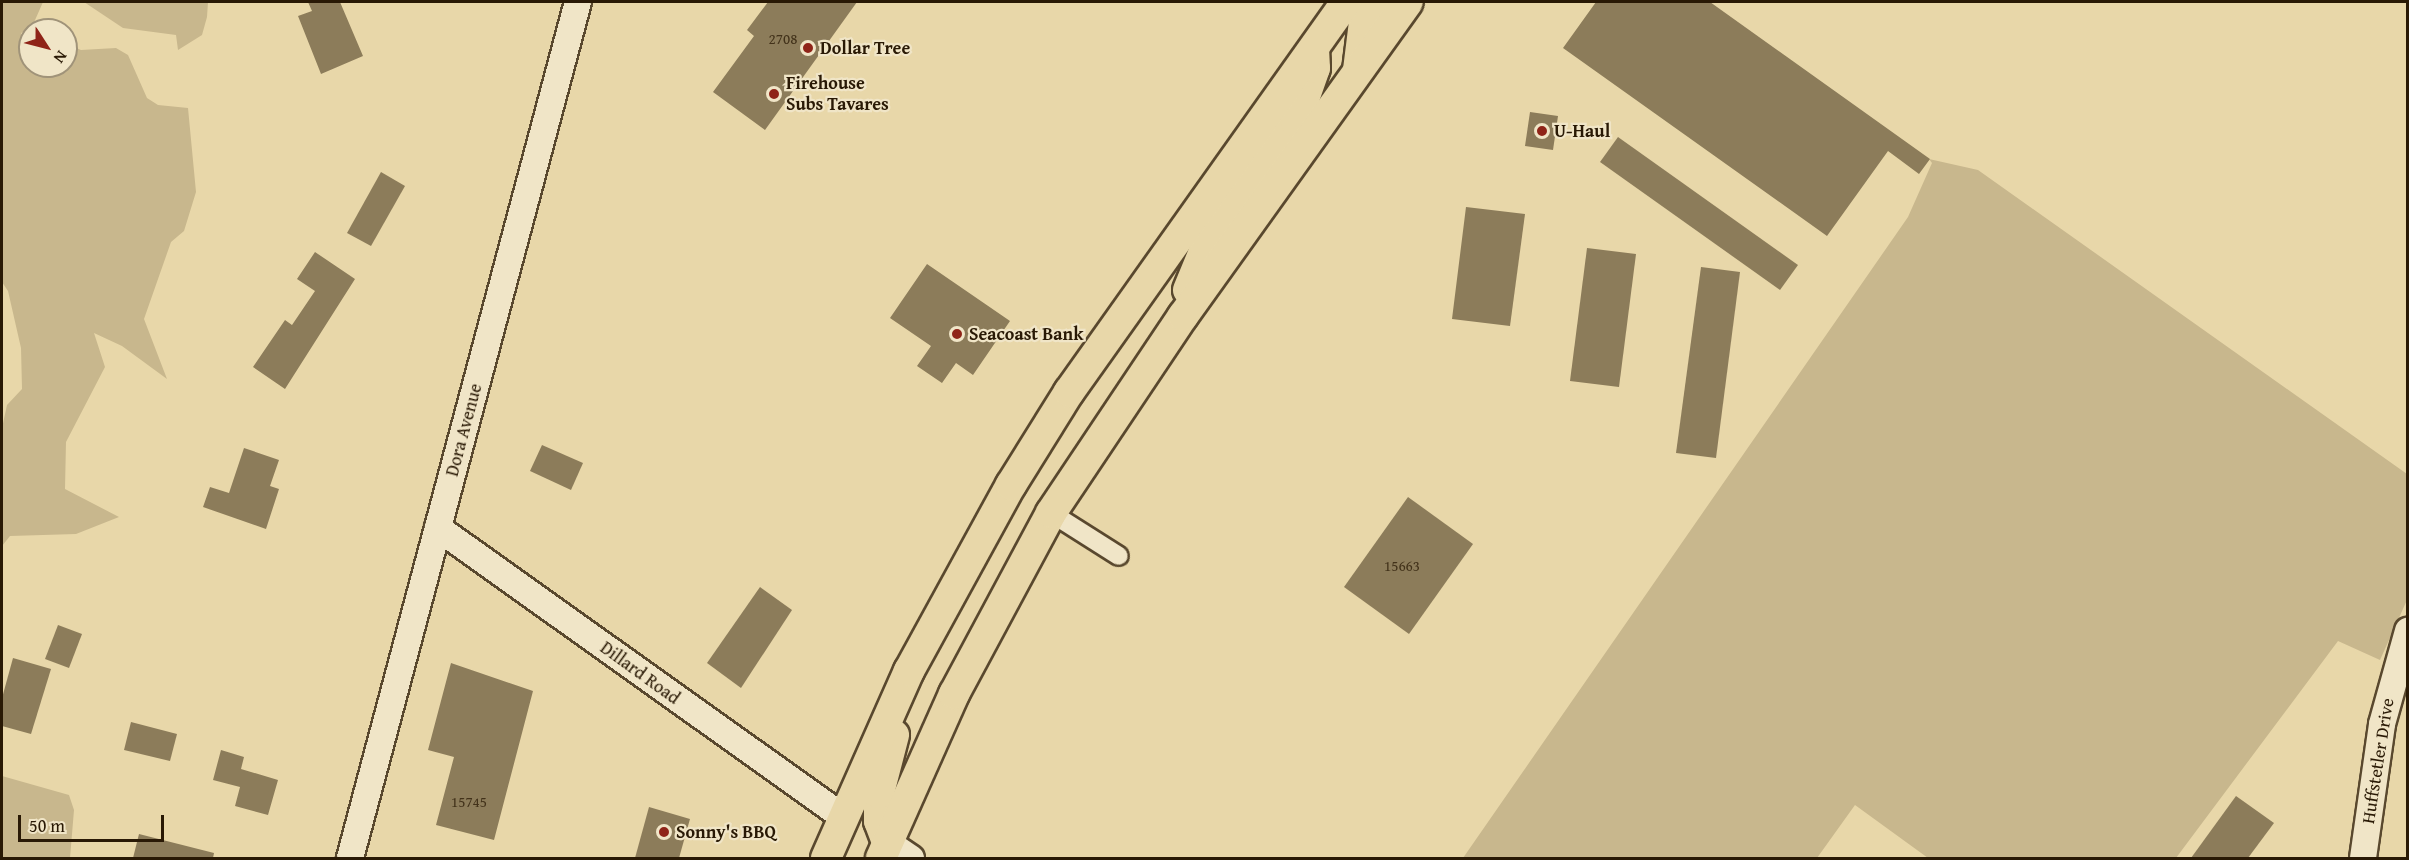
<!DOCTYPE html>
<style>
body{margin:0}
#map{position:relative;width:2409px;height:860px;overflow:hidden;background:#e8d7a9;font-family:"Gentium Book Plus",serif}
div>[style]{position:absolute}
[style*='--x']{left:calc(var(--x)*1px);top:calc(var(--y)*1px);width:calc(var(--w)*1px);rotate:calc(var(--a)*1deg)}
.green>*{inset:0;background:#c8b78d}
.building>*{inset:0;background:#8c7c5a}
.roads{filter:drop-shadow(2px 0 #59482e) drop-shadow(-2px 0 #59482e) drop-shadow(0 2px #59482e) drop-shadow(0 -2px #59482e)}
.street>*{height:18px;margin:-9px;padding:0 9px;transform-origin:9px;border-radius:9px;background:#f0e5c7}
.secondary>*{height:26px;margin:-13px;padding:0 13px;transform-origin:13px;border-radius:13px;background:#f0e5c7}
.primary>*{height:30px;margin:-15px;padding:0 15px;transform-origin:15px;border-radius:15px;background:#e8d7a9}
.dots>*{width:16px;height:16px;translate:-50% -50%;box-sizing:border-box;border:3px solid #f0e5c7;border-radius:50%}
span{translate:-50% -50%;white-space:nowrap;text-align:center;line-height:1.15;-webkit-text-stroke:4.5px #f0e5c7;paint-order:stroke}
.number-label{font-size:15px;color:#42321a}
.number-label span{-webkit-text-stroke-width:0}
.poi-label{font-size:18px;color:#291905;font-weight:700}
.left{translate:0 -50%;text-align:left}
.street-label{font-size:18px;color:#291905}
.frame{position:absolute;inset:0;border:3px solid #291905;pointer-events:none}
.north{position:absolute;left:18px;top:18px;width:60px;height:60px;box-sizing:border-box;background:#f0e5c7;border:2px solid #a09379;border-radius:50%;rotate:126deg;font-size:16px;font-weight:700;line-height:24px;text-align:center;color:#291905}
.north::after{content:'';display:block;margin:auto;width:21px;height:27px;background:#8f2418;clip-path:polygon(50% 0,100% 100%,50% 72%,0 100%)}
.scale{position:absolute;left:18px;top:815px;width:146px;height:27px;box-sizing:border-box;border:3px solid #291905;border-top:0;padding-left:8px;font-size:18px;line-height:21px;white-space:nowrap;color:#291905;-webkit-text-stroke:4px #f0e5c7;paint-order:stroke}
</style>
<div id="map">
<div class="green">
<div style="clip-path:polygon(2px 2px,43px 2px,32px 27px,21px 33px,21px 39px,30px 40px,30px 66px,66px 66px,66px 44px,81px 50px,116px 48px,128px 55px,147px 98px,158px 105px,188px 108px,196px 192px,184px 231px,171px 242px,144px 319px,167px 379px,122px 346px,94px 333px,105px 367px,66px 442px,65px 489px,119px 517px,76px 534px,10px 536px,2px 546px,2px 428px,7px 405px,22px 389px,21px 348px,8px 291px,2px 282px)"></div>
<div style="clip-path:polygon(84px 2px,208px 2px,207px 17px,202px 35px,178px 50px,176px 35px,123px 28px)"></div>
<div style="clip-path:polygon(1929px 159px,1978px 170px,2407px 474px,2407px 600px,2380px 660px,2338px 641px,2176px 858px,1928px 858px,1855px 805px,1817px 858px,1463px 858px,1908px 217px,1932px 163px)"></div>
<div style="clip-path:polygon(2px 776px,69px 795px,74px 810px,70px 858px,2px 858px)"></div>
</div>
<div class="building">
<div style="clip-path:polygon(308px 2px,340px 2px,363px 56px,321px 74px,298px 16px,312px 11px)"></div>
<div style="clip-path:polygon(768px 2px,857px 2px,765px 130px,713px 92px,754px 36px,747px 30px)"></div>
<div style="clip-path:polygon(1596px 2px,1710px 2px,1930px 159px,1919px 174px,1888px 151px,1827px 236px,1563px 48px)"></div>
<div style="clip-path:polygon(1530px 112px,1558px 116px,1553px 150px,1525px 146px)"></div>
<div style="clip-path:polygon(1618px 137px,1798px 265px,1780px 290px,1600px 162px)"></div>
<div style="clip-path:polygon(381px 172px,405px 186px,371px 246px,347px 233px)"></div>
<div style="clip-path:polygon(1466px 207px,1525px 214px,1510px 326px,1452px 319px)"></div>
<div style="clip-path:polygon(1587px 248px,1636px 254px,1619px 387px,1570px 381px)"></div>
<div style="clip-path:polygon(315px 252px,355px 279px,285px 389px,253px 367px,285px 320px,292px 325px,315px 291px,297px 279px)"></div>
<div style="clip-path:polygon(927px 264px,1010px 321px,973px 375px,956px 363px,942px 383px,917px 366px,931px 346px,890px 318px)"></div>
<div style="clip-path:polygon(1701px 267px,1740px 272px,1716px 458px,1676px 453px)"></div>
<div style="clip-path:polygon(542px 445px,583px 463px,571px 490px,530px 471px)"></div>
<div style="clip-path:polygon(244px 448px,279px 460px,270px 486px,279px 489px,266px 529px,203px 507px,210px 487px,229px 493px)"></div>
<div style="clip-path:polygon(1408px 497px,1473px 544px,1409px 634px,1344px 587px)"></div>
<div style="clip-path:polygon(760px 587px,792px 610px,741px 688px,707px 663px)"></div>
<div style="clip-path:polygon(58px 625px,82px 634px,69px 668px,45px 659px)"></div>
<div style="clip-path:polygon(13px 658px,51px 669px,31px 734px,2px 726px,2px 698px)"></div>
<div style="clip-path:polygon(451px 663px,533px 691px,494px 840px,436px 825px,454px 757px,428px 750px)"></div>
<div style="clip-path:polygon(131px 722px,177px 734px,170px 761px,124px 750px)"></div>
<div style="clip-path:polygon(221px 750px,244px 757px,241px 769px,278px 780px,268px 815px,235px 806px,240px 787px,213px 780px)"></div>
<div style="clip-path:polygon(2236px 796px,2274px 823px,2248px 858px,2191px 858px)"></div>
<div style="clip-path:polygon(649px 807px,690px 819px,679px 858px,635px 858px)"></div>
<div style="clip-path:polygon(139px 834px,214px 853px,213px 858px,133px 858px)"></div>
</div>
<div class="roads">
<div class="street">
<div style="--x:1051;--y:513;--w:80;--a:32.3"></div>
</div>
<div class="secondary">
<div style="--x:438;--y:528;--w:498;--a:35.5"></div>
<div style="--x:887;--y:842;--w:29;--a:34"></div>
<div style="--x:350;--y:858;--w:886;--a:-75.09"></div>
<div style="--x:2363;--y:858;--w:135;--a:-81.9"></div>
<div style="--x:2382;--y:724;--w:97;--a:-74.4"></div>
</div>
<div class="primary">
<div style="--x:1358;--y:70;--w:48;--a:-82.9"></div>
<div style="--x:1364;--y:22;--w:22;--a:-63"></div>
<div style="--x:1188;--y:290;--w:44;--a:-67.5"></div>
<div style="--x:1205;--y:249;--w:156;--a:-54.4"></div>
<div style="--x:1296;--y:122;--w:57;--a:-70.6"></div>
<div style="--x:1315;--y:68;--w:18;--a:-93"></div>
<div style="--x:887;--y:842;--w:22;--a:-111"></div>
<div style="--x:879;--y:821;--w:28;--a:-90"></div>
<div style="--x:879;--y:793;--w:60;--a:-75.5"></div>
<div style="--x:826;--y:858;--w:205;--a:-66.1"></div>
<div style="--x:909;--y:671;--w:212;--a:-61.3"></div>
<div style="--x:1011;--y:485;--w:110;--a:-58.1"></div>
<div style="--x:1069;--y:392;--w:478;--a:-54.6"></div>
<div style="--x:881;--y:858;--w:180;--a:-66"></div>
<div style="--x:954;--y:694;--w:205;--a:-61.8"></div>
<div style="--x:1051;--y:513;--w:237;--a:-56.2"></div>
<div style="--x:1183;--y:316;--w:386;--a:-54.4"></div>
</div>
</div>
<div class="dots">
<div style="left:808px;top:48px;background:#8f2418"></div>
<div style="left:774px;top:94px;background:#8f2418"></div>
<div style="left:1542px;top:131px;background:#8f2418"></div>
<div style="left:957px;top:334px;background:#8f2418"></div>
<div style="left:664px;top:832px;background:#8f2418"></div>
</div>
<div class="number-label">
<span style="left:783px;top:39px">2708</span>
<span style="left:1402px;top:566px">15663</span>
<span style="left:469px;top:802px">15745</span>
</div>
<div class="poi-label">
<span class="left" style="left:820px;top:48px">Dollar Tree</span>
<span class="left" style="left:786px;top:94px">Firehouse<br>Subs Tavares</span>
<span class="left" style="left:1554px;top:131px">U-Haul</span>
<span class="left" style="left:969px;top:334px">Seacoast Bank</span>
<span class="left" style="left:676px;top:832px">Sonny's BBQ</span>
</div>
<div class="street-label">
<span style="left:464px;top:430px;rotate:-75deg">Dora Avenue</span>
<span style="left:640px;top:673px;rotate:36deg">Dillard Road</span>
<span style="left:2378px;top:761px;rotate:-81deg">Huffstetler Drive</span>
</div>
<div class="frame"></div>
<div class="north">N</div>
<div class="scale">50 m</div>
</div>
